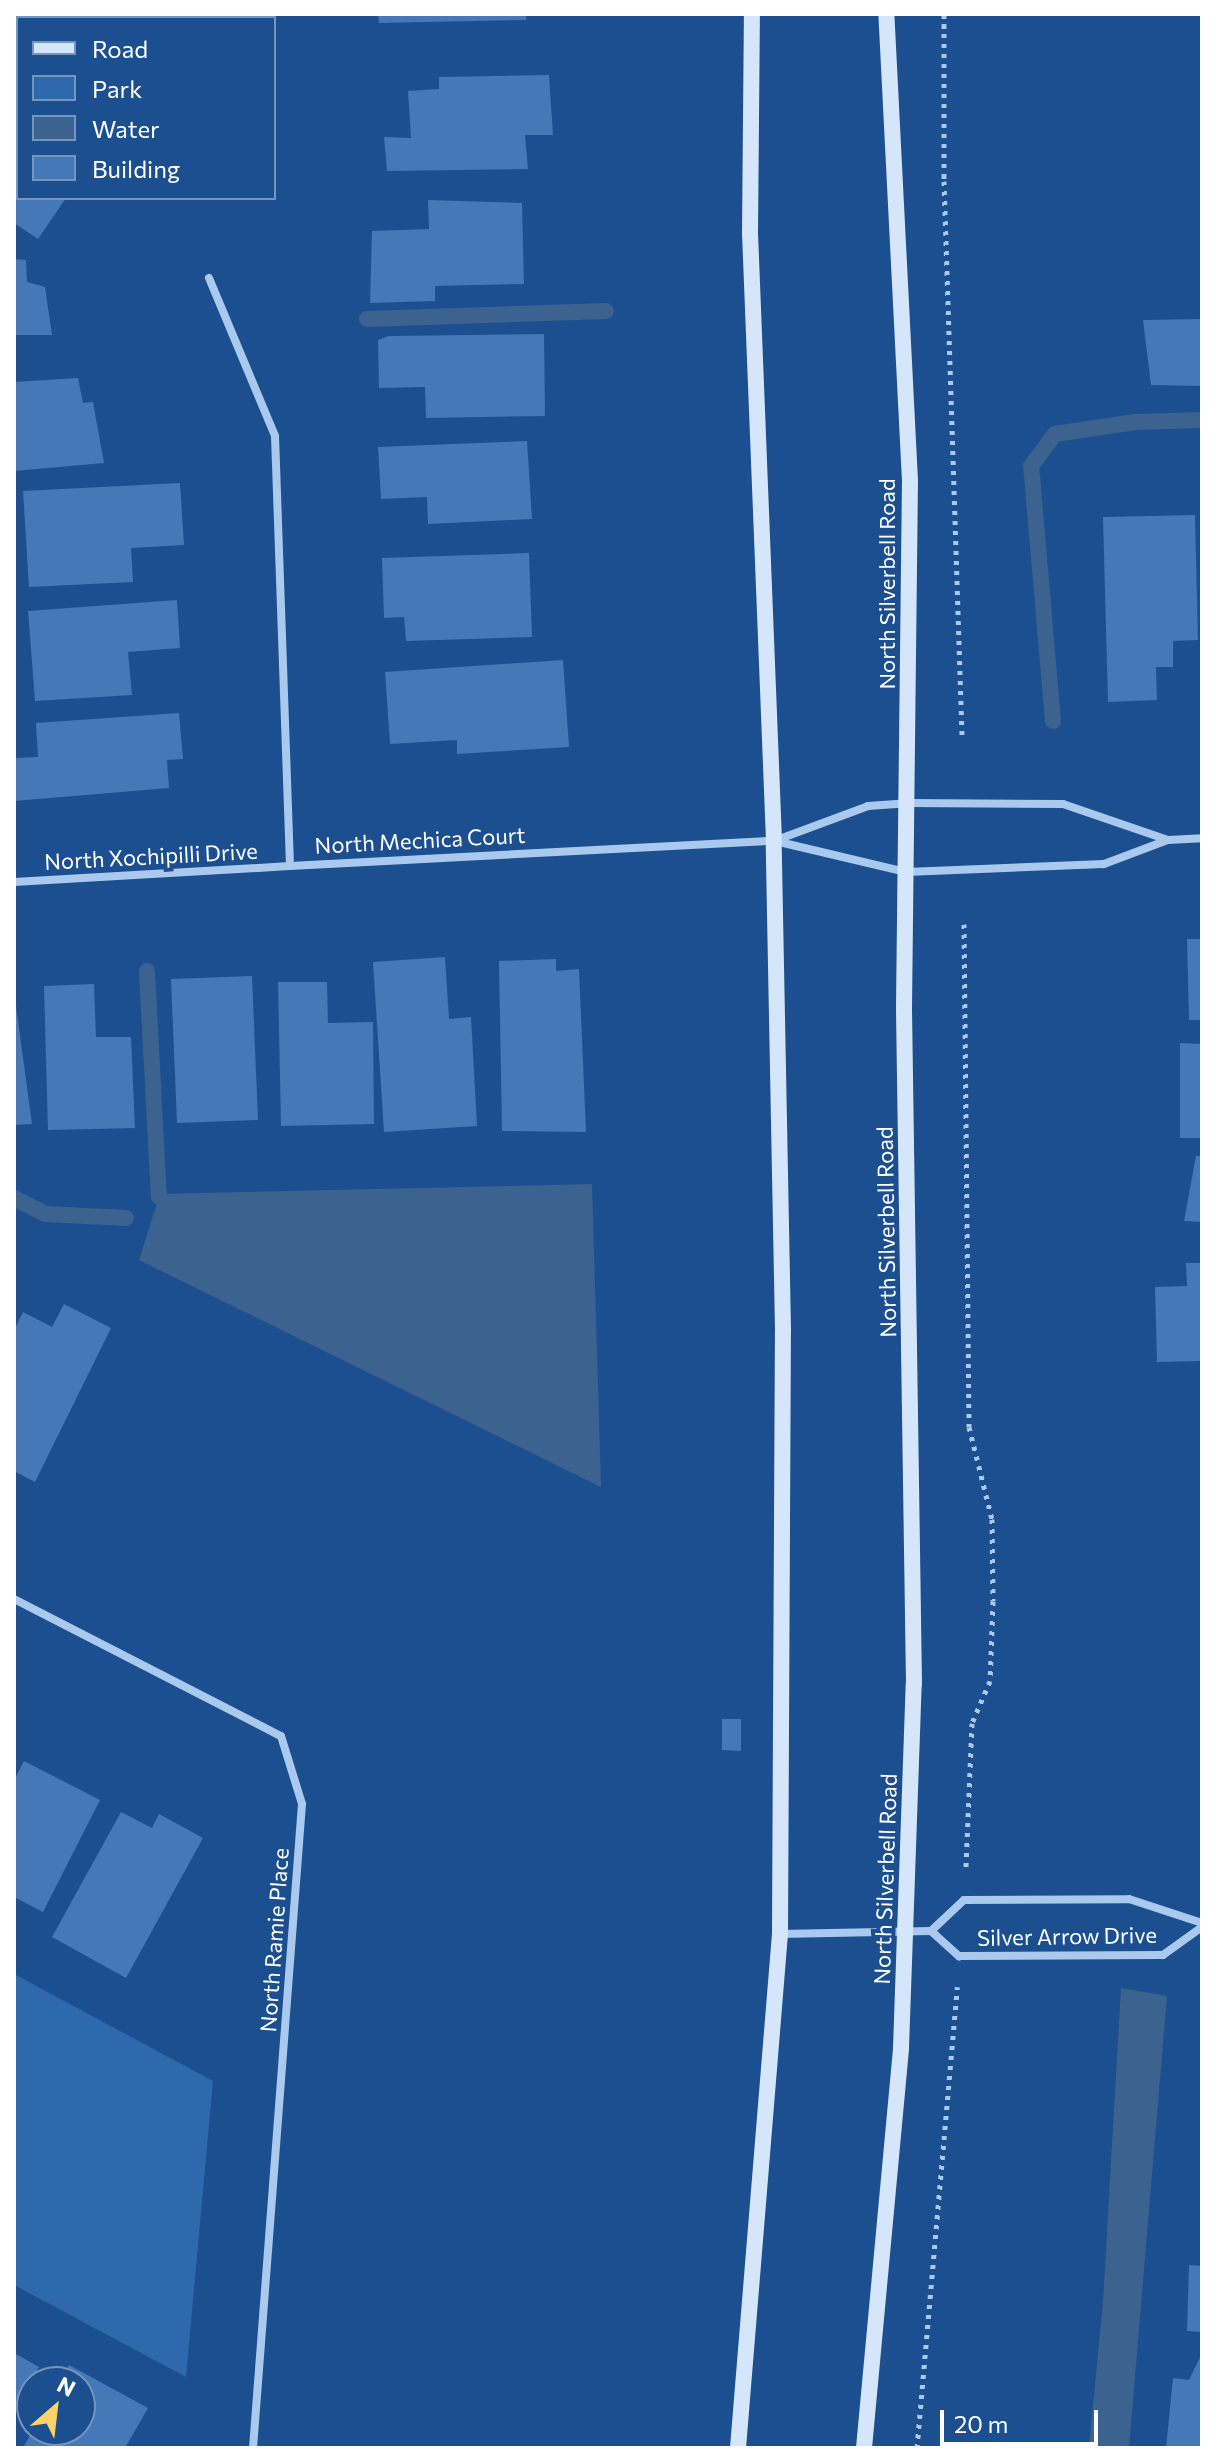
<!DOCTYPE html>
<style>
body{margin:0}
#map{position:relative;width:1216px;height:2462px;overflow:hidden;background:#1b4f8f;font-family:Commissioner,sans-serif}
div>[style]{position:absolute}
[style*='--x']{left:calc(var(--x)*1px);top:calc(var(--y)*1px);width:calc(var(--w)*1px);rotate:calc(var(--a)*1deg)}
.green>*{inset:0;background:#2e69ad}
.water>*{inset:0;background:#3c6290}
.stream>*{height:16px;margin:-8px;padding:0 8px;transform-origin:8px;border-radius:8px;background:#3c6290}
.building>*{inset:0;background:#4478b7}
.path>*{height:5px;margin-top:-2.5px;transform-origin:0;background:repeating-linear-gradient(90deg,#a9c9ee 0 4px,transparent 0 10px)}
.street>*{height:8px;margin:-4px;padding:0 4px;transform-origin:4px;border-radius:4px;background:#a9c9ee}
.secondary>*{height:16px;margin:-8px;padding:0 8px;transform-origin:8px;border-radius:8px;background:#d6e6fa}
span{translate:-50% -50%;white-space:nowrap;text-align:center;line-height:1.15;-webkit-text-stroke:8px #1b4f8f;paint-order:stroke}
.street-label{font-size:22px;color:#fff}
.frame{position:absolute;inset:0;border:16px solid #fff;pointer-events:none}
.legend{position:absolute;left:16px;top:16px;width:260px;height:184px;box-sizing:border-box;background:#1b4f8f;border:2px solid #7695bc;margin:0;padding:10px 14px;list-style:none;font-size:24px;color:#fff}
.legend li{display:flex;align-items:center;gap:16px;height:40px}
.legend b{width:40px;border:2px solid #7695bc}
.north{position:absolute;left:16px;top:2366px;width:80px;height:80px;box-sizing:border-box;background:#1b4f8f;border:2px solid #7695bc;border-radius:50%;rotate:28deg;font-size:22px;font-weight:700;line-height:32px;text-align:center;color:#fff}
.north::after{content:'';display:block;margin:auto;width:28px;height:36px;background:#ffd166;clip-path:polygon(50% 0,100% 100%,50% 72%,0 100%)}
.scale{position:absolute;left:940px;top:2410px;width:158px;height:36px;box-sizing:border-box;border:4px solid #fff;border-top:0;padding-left:10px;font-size:24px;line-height:28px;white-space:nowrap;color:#fff;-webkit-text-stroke:6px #1b4f8f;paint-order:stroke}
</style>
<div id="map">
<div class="green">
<div style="clip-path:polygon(14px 1974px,213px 2081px,186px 2377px,14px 2285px)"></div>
</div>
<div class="water">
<div style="clip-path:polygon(592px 1184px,601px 1487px,139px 1260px,160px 1194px)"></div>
<div style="clip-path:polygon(1121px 1988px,1167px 1996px,1129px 2448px,1089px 2448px,1103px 2301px)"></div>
</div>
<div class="stream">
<div style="--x:367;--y:319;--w:239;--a:-1.9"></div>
<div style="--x:1053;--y:721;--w:256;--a:-94.9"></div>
<div style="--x:1031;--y:466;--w:40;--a:-53"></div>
<div style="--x:1055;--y:434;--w:81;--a:-8.5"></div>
<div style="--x:1135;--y:422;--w:67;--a:-1.7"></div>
<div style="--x:147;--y:971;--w:226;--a:87"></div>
<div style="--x:14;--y:1198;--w:35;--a:27"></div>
<div style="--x:45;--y:1214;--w:81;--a:2.8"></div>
</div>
<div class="building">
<div style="clip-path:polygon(167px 14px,258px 14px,259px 18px,167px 18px)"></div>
<div style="clip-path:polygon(378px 14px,526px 14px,526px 20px,379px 23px)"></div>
<div style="clip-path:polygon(549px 75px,553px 135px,525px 135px,528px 169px,387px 171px,384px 137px,411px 138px,408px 91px,439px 89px,439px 77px)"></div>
<div style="clip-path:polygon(14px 123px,18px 126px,18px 198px,66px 198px,38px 239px,14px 223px)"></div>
<div style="clip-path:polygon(428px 200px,522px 203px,524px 284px,435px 286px,435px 301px,370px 303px,372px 231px,429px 229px)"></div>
<div style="clip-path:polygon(14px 259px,26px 260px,27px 282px,45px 287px,52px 335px,14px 335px)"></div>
<div style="clip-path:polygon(1202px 319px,1202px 386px,1151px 385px,1143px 320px)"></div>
<div style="clip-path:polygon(544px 334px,545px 416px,426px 418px,425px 387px,379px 388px,378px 340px,389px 336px)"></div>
<div style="clip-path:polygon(78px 378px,83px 403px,93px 402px,104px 463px,14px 471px,14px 382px)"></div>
<div style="clip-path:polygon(527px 441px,532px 519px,428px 524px,427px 497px,381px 499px,378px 447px)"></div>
<div style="clip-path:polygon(180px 483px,184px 545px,131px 548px,133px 582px,29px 587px,23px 491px)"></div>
<div style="clip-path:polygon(1195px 515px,1198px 640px,1173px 641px,1173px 667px,1156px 667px,1157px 700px,1108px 702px,1103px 517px)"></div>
<div style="clip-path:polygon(529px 553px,532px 637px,406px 641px,404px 617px,384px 618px,382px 558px)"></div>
<div style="clip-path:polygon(177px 600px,180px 648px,128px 652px,132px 695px,35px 701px,28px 611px)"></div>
<div style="clip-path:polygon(563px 660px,569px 747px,457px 754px,457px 740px,390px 744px,385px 672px)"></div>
<div style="clip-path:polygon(179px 713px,183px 759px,167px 760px,169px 788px,14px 801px,14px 758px,38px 757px,36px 723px)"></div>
<div style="clip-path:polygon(1187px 939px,1202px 939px,1202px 1020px,1189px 1020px)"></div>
<div style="clip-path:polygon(445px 957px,449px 1019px,471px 1017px,477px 1126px,384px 1132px,373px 962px)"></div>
<div style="clip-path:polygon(556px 959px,556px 971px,579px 969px,586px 1132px,502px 1131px,499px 961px)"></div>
<div style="clip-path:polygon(252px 976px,258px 1120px,177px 1123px,171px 979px)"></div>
<div style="clip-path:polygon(278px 982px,327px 982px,328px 1023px,373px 1022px,374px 1124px,281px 1126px)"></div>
<div style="clip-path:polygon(94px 984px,96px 1037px,131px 1037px,135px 1128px,48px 1130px,44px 986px)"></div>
<div style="clip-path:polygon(14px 991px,32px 1124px,14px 1125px)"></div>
<div style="clip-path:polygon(1180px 1043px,1202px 1044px,1202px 1138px,1180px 1138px)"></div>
<div style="clip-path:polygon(1196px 1156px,1202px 1156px,1202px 1222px,1184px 1221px)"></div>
<div style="clip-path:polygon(1186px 1263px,1202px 1263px,1202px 1361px,1157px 1362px,1155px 1287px,1187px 1286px)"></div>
<div style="clip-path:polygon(64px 1304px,111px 1328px,35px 1482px,14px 1471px,14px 1330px,23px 1312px,52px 1327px)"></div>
<div style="clip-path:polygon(722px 1719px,741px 1719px,741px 1751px,722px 1750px)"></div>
<div style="clip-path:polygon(24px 1761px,100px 1800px,43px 1912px,14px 1897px,14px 1780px)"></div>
<div style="clip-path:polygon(121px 1812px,152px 1828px,159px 1814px,203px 1838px,126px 1978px,52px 1937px)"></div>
<div style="clip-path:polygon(1189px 2265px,1202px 2266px,1202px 2332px,1187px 2331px)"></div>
<div style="clip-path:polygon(14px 2353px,39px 2367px,14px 2412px)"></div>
<div style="clip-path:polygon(1202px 2353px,1202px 2448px,1166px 2448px,1173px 2378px,1189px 2380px)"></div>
<div style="clip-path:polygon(69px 2365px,148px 2408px,125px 2448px,23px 2448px,33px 2430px,80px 2430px,80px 2382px,60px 2382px)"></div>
</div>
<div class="path">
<div style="--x:944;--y:14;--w:167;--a:90"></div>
<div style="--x:944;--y:181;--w:555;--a:88.14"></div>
<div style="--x:964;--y:924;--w:503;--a:89.43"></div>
<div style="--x:969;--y:1427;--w:95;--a:76"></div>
<div style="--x:992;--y:1519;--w:82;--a:89.3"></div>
<div style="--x:993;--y:1601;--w:80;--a:92.1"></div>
<div style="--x:990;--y:1681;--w:46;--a:113.2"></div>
<div style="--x:972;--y:1723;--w:146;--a:92.4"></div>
<div style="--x:917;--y:2448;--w:463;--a:-85"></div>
</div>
<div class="street">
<div style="--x:209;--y:278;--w:171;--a:67.3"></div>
<div style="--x:275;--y:436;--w:430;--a:88"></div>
<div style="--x:290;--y:866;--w:485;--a:-3"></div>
<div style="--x:774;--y:841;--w:100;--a:-20.4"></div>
<div style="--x:868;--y:806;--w:39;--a:-4"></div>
<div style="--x:907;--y:803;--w:156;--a:0.4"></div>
<div style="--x:1063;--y:804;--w:111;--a:18.9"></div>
<div style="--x:775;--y:841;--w:135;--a:13.3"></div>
<div style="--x:906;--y:872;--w:198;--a:-2.3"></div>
<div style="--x:1104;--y:864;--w:68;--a:-20.6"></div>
<div style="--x:1168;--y:840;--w:34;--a:-3"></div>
<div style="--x:14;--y:882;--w:276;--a:-3.3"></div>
<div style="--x:14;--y:1599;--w:300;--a:27.2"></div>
<div style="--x:281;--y:1736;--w:71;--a:72.8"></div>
<div style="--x:302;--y:1804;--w:646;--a:94.35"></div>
<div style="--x:931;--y:1931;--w:38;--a:42"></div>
<div style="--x:959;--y:1956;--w:204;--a:-0.3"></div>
<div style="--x:1163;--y:1955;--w:48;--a:-35.7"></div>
<div style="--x:931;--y:1931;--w:45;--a:-43.2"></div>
<div style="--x:964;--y:1900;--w:165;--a:-0.3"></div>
<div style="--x:1129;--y:1899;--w:77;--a:18.2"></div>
<div style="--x:780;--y:1934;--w:151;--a:-1.1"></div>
</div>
<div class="secondary">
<div style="--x:738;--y:2448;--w:516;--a:-85.33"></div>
<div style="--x:780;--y:1934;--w:604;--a:-89.72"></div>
<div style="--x:783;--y:1330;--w:489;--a:-91.1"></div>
<div style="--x:774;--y:841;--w:607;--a:-92.26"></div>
<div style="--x:750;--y:234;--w:220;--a:-89.5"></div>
<div style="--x:864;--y:2448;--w:402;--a:-84.7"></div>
<div style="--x:901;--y:2048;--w:364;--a:-88"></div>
<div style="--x:914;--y:1684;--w:677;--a:-90.85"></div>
<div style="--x:904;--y:1007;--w:526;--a:-89.35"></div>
<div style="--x:910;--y:481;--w:468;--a:-92.9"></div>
</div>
<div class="street-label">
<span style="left:887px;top:584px;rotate:-90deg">North Silverbell Road</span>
<span style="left:420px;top:840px;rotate:-3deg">North Mechica Court</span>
<span style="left:151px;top:856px;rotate:-3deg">North Xochipilli Drive</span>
<span style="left:886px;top:1232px;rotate:-91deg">North Silverbell Road</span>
<span style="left:885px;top:1879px;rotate:-88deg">North Silverbell Road</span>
<span style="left:1067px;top:1936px;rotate:-1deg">Silver Arrow Drive</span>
<span style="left:274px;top:1940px;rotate:-86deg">North Ramie Place</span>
</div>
<div class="frame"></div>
<ul class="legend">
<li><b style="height:10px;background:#d6e6fa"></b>Road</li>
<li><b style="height:22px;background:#2e69ad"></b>Park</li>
<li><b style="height:22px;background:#3c6290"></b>Water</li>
<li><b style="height:22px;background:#4478b7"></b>Building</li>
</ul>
<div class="north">N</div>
<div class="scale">20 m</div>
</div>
